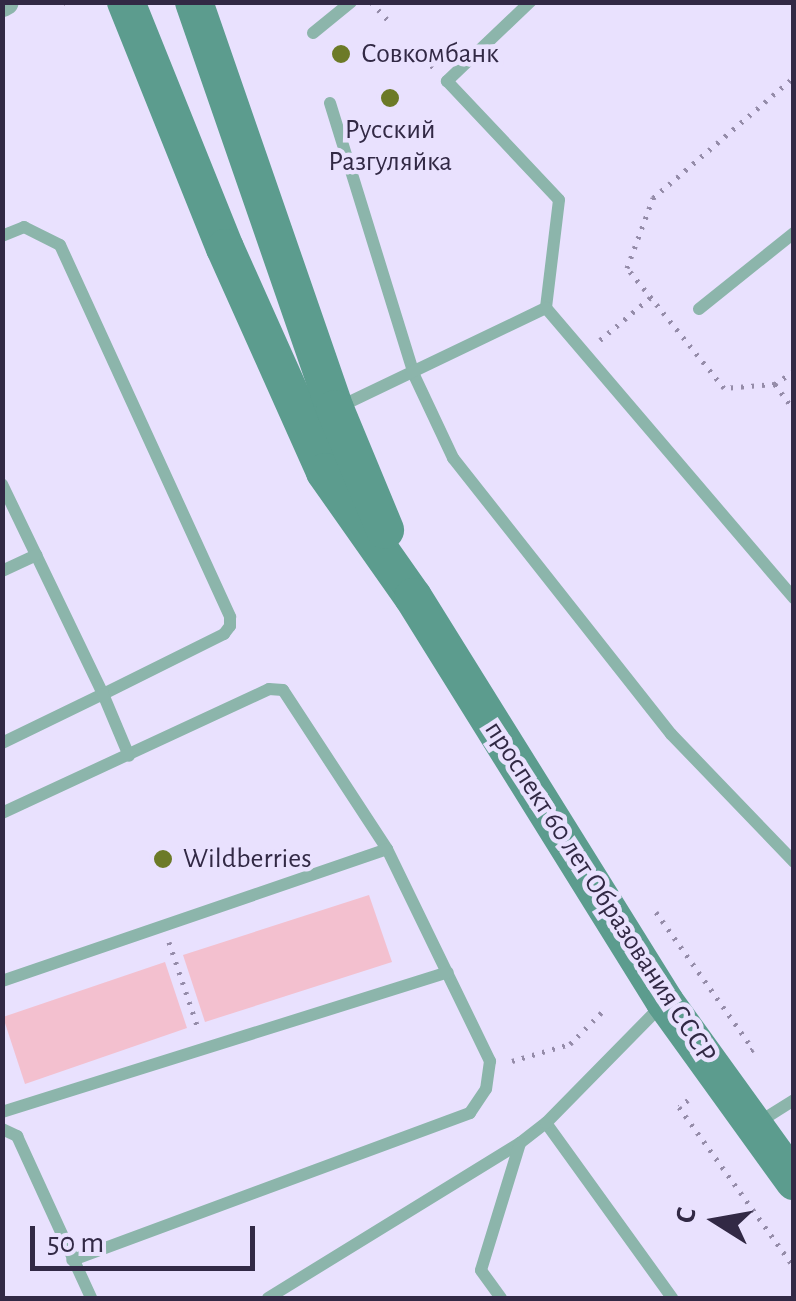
<!DOCTYPE html>
<meta charset="utf-8">
<style>
body{margin:0}
#map{position:relative;width:796px;height:1301px;overflow:hidden;background:#e9e1fe;font-family:"Alegreya Sans",sans-serif}
div>[style]{position:absolute}
[style*='--x']{left:calc(var(--x)*1px);top:calc(var(--y)*1px);width:calc(var(--w)*1px);rotate:calc(var(--a)*1deg)}
.green>*{inset:0;background:#f3c0cf}
.path>*{height:5px;margin-top:-2.5px;transform-origin:0;background:repeating-linear-gradient(90deg,#958ca9 0 2.5px,transparent 0 10.5px)}
.service>*{height:12px;margin:-6px;padding:0 6px;transform-origin:6px;border-radius:6px;background:#8cb5ab}
.minor>*{height:25px;margin:-12.5px;padding:0 12.5px;transform-origin:12.5px;border-radius:12.5px;background:#8cb5ab}
.secondary>*{height:38px;margin:-19px;padding:0 19px;transform-origin:19px;border-radius:19px;background:#5c9c8e}
.dots>*{width:28px;height:28px;translate:-50% -50%;box-sizing:border-box;border:5px solid #e9e1fe;border-radius:50%}
span{translate:-50% -50%;white-space:nowrap;text-align:center;line-height:1.15;-webkit-text-stroke:9px #e9e1fe;paint-order:stroke}
.poi-label{font-size:28px;color:#322945}
.left{translate:0 -50%;text-align:left}
.street-label{font-size:28px;color:#322945}
.frame{position:absolute;inset:0;border:5px solid #322945;pointer-events:none}
.north{position:absolute;left:666px;top:1171px;width:100px;height:100px;-webkit-text-stroke:8px #e9e1fe;paint-order:stroke;rotate:281deg;font-size:28px;font-weight:700;line-height:40px;text-align:center;color:#322945}
.north::after{content:'';display:block;margin:auto;width:35px;height:45px;background:#322945;clip-path:polygon(50% 0,100% 100%,50% 72%,0 100%)}
.scale{position:absolute;left:30px;top:1226px;width:225px;height:45px;box-sizing:border-box;border:5px solid #322945;border-top:0;padding-left:12px;font-size:30px;line-height:35px;white-space:nowrap;color:#322945;-webkit-text-stroke:8px #e9e1fe;paint-order:stroke}
</style>
<div id="map">
<div class="green">
<div style="clip-path:polygon(369px 895px,392px 962px,205px 1022px,183px 955px)"></div>
<div style="clip-path:polygon(165px 962px,187px 1028px,25px 1084px,3px 1017px)"></div>
</div>
<div class="path">
<div style="--x:66;--y:2;--w:9;--a:69"></div>
<div style="--x:371;--y:2;--w:26;--a:47"></div>
<div style="--x:424;--y:58;--w:14;--a:45"></div>
<div style="--x:600;--y:340;--w:67;--a:-40.1"></div>
<div style="--x:794;--y:371;--w:23;--a:146"></div>
<div style="--x:775;--y:384;--w:32;--a:54"></div>
<div style="--x:775;--y:384;--w:51;--a:175.5"></div>
<div style="--x:724;--y:388;--w:154;--a:-128.9"></div>
<div style="--x:627;--y:268;--w:75;--a:-69.6"></div>
<div style="--x:653;--y:198;--w:186;--a:-40.6"></div>
<div style="--x:656;--y:912;--w:168;--a:54.7"></div>
<div style="--x:753;--y:1049;--w:8;--a:140"></div>
<div style="--x:169;--y:942;--w:94;--a:71.4"></div>
<div style="--x:512;--y:1061;--w:60;--a:-16.3"></div>
<div style="--x:570;--y:1044;--w:49;--a:-45"></div>
<div style="--x:688;--y:1100;--w:11;--a:142"></div>
<div style="--x:679;--y:1107;--w:197;--a:54.3"></div>
</div>
<div class="service">
<div style="--x:530;--y:2;--w:115;--a:136.4"></div>
<div style="--x:447;--y:81;--w:163;--a:46.7"></div>
<div style="--x:559;--y:200;--w:109;--a:96.9"></div>
<div style="--x:313;--y:33;--w:49;--a:-39.2"></div>
<div style="--x:330;--y:103;--w:285;--a:72.8"></div>
<div style="--x:414;--y:375;--w:92;--a:64.8"></div>
<div style="--x:453;--y:458;--w:352;--a:51.7"></div>
<div style="--x:671;--y:734;--w:178;--a:46.1"></div>
<div style="--x:2;--y:236;--w:24;--a:-22"></div>
<div style="--x:24;--y:227;--w:40;--a:26.6"></div>
<div style="--x:60;--y:245;--w:409;--a:65.4"></div>
<div style="--x:230;--y:617;--w:9;--a:90"></div>
<div style="--x:230;--y:626;--w:10;--a:127"></div>
<div style="--x:224;--y:634;--w:135;--a:153.6"></div>
<div style="--x:103;--y:694;--w:233;--a:-115.7"></div>
<div style="--x:699;--y:309;--w:122;--a:-38.7"></div>
<div style="--x:337;--y:408;--w:232;--a:-25.6"></div>
<div style="--x:546;--y:308;--w:382;--a:49.5"></div>
<div style="--x:2;--y:571;--w:38;--a:-25"></div>
<div style="--x:2;--y:743;--w:112;--a:-25.9"></div>
<div style="--x:103;--y:694;--w:67;--a:67.2"></div>
<div style="--x:2;--y:813;--w:294;--a:-24.9"></div>
<div style="--x:269;--y:689;--w:14;--a:4"></div>
<div style="--x:283;--y:690;--w:190;--a:56.8"></div>
<div style="--x:387;--y:849;--w:236;--a:64.1"></div>
<div style="--x:490;--y:1061;--w:28;--a:98"></div>
<div style="--x:486;--y:1089;--w:29;--a:124"></div>
<div style="--x:470;--y:1113;--w:424;--a:159.7"></div>
<div style="--x:2;--y:981;--w:407;--a:-18.9"></div>
<div style="--x:2;--y:1112;--w:467;--a:-17.4"></div>
<div style="--x:546;--y:1123;--w:216;--a:54.2"></div>
<div style="--x:756;--y:1124;--w:45;--a:-32.3"></div>
<div style="--x:2;--y:1129;--w:17;--a:25"></div>
<div style="--x:17;--y:1136;--w:178;--a:65.4"></div>
<div style="--x:268;--y:1298;--w:296;--a:-31.6"></div>
<div style="--x:520;--y:1143;--w:33;--a:-38"></div>
<div style="--x:546;--y:1123;--w:167;--a:-45.5"></div>
<div style="--x:501;--y:1298;--w:34;--a:-126"></div>
<div style="--x:481;--y:1270;--w:133;--a:-72.9"></div>
</div>
<div class="minor">
<div style="--x:2;--y:4;--w:4;--a:-27"></div>
</div>
<div class="secondary">
<div style="--x:126;--y:2;--w:265;--a:68.1"></div>
<div style="--x:225;--y:248;--w:245;--a:65.9"></div>
<div style="--x:325;--y:472;--w:153;--a:54.9"></div>
<div style="--x:413;--y:597;--w:477;--a:58.1"></div>
<div style="--x:665;--y:1002;--w:221;--a:54.2"></div>
<div style="--x:194;--y:2;--w:431;--a:70.9"></div>
<div style="--x:335;--y:409;--w:131;--a:67.5"></div>
</div>
<div class="dots">
<div style="left:341px;top:54px;background:#6c7a27"></div>
<div style="left:390px;top:98px;background:#6c7a27"></div>
<div style="left:163px;top:859px;background:#6c7a27"></div>
</div>
<div class="poi-label">
<span class="left" style="left:361px;top:54px">Совкомбанк</span>
<span style="left:390px;top:146px">Русский<br>Разгуляйка</span>
<span class="left" style="left:183px;top:859px">Wildberries</span>
</div>
<div class="street-label">
<span style="left:600px;top:892px;rotate:57deg">проспект 60 лет Образования СССР</span>
</div>
<div class="frame"></div>
<div class="north">С</div>
<div class="scale">50 m</div>
</div>
